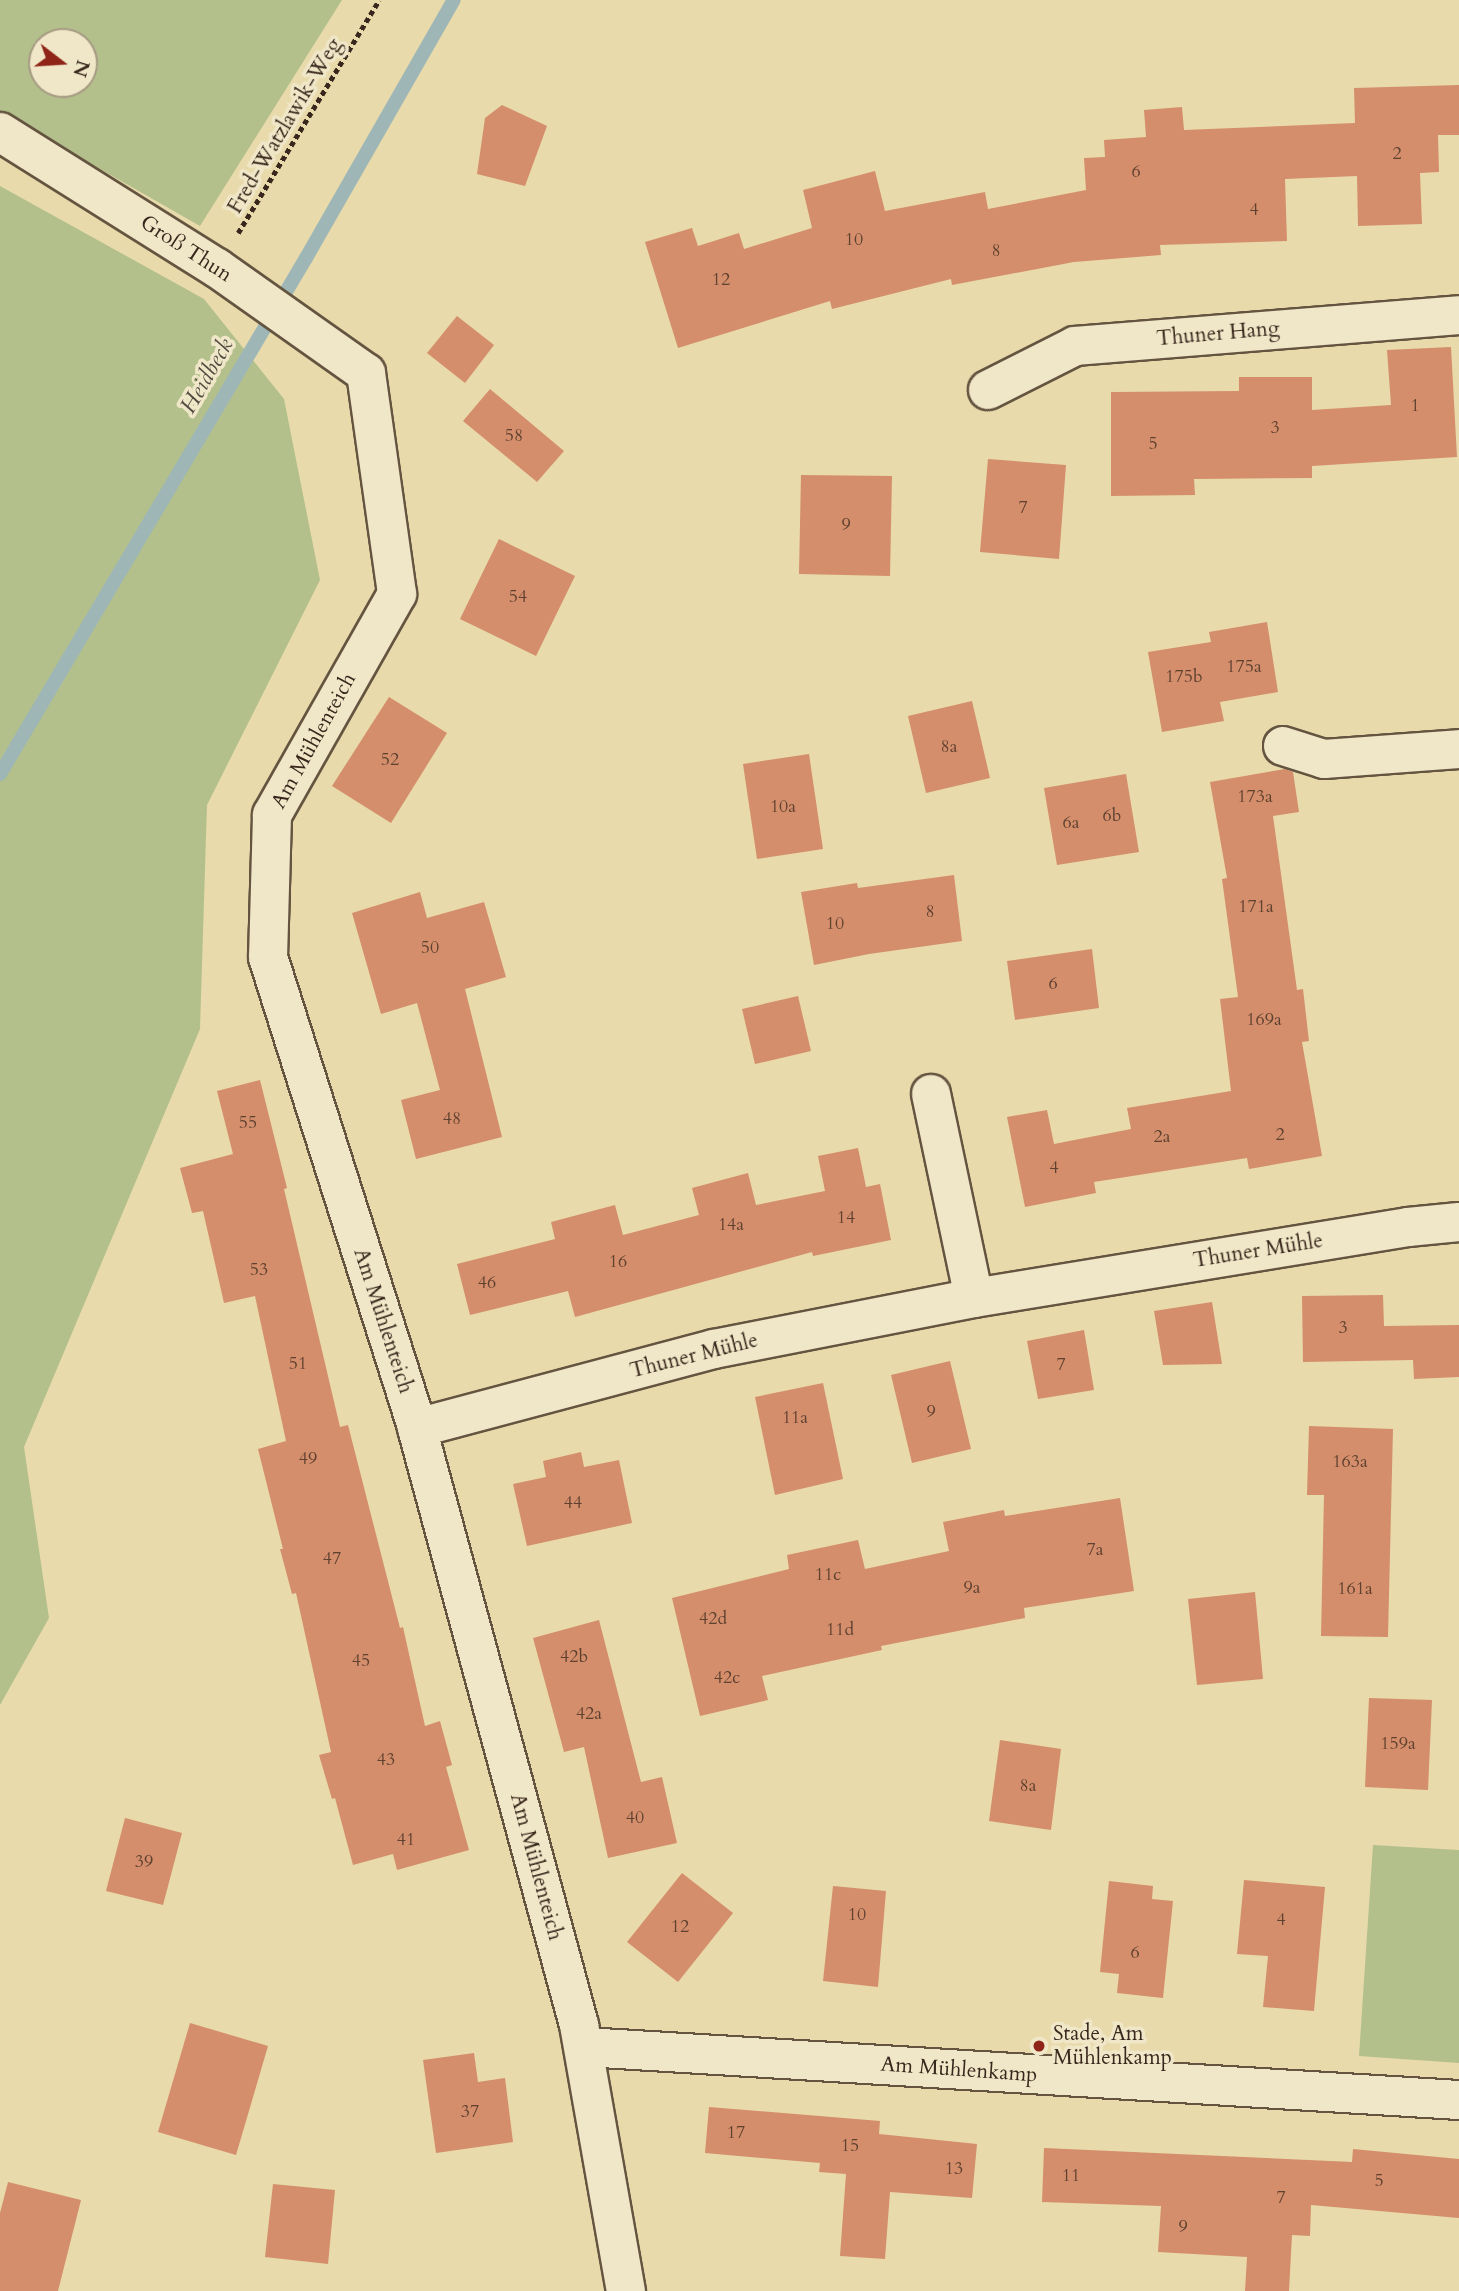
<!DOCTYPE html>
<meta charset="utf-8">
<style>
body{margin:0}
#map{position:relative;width:1459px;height:2291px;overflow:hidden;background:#e8daab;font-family:Cardo,serif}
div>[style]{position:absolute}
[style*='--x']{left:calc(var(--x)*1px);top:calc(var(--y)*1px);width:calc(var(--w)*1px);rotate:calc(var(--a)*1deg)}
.green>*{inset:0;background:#b3c08c}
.stream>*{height:14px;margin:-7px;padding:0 7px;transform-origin:7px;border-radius:7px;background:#9eb7b6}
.building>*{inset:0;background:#d48e6b}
.path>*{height:4.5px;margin-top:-2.25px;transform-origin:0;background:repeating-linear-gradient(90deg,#38271c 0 5px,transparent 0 8.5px)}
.roads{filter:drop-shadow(2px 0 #645440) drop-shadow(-2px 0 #645440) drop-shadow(0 2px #645440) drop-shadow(0 -2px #645440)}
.minor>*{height:38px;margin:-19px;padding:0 19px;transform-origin:19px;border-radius:19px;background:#f0e7c8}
.dots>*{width:19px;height:19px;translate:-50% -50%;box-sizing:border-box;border:4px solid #f0e7c8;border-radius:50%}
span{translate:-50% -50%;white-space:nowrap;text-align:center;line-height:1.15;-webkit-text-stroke:7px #f0e7c8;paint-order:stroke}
.number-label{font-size:18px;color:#5f4130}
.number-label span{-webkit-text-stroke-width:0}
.street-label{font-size:21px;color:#38271c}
.poi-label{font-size:21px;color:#38271c}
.left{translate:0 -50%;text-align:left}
.water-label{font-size:23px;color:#524b42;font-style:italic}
.north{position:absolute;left:28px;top:28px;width:70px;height:70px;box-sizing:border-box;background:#f0e7c8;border:2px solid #a69a83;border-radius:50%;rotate:107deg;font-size:19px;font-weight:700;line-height:28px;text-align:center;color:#38271c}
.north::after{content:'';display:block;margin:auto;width:24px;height:32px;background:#8f2418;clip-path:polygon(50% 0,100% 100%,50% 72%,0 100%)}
</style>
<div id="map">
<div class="green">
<div style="clip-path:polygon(evenodd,0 0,342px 0,200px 226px,0 112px,0 0,42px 42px,84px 42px,84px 84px,42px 84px,42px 42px)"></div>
<div style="clip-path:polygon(0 186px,204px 299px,284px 399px,320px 580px,207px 805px,200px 1029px,24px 1447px,49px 1618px,0 1705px)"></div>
<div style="clip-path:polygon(1373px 1845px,1459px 1850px,1459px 2063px,1359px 2056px)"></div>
</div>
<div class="stream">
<div style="--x:0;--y:774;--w:600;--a:-59.33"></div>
<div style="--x:306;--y:258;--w:297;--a:-60.2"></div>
</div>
<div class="building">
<div style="clip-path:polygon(1459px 85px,1459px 135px,1438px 135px,1439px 172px,1420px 173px,1422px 224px,1358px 226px,1357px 176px,1285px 179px,1287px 241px,1160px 245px,1161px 255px,1074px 262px,952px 285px,951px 279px,832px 309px,830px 301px,678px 348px,645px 242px,692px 228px,698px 246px,739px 233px,744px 249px,812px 228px,803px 190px,875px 171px,885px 211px,985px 192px,988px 209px,1086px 190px,1084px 158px,1105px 157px,1104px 140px,1146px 137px,1144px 110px,1182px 107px,1184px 130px,1355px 123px,1354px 88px)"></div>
<div style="clip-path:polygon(502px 105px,547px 126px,525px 186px,477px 174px,485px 118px)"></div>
<div style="clip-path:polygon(457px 316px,494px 345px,465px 383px,427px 353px)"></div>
<div style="clip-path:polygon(1451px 347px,1457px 457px,1312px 466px,1312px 478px,1194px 479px,1195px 495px,1111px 496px,1111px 392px,1239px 391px,1239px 377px,1312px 377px,1312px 410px,1391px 405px,1387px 350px)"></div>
<div style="clip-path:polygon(490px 389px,564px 451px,537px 482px,463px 421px)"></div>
<div style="clip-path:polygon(988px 459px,1066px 465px,1059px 559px,980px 552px)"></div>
<div style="clip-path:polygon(801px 475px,892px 476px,890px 576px,799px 574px)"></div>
<div style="clip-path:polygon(499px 539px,575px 576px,536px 656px,460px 619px)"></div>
<div style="clip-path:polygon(1267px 622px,1278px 692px,1220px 702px,1224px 721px,1162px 732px,1148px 652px,1211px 642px,1209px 632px)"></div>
<div style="clip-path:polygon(389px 697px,447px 733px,391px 823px,332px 786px)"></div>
<div style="clip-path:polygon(972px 701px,990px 778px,926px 793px,908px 716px)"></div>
<div style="clip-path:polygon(809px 754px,823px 849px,757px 859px,743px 764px)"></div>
<div style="clip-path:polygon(1285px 769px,1293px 772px,1299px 812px,1273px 816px,1297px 990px,1303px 989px,1309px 1041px,1302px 1042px,1322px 1156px,1249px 1169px,1247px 1158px,1094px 1182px,1096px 1193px,1025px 1207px,1007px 1117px,1047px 1110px,1054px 1144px,1131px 1129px,1127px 1108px,1231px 1091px,1220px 999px,1238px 997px,1222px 879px,1227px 878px,1210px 782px)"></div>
<div style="clip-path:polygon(1126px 774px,1139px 852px,1057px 865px,1044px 788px)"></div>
<div style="clip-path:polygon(954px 875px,962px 941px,869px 954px,814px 965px,801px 892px,857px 883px,858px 888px)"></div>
<div style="clip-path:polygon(420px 892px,427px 918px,484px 902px,506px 977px,465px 989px,502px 1137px,416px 1159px,401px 1100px,440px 1090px,417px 1003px,381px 1014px,352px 913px)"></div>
<div style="clip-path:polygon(1092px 949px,1099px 1008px,1015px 1020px,1007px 961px)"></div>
<div style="clip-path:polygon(798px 996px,811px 1051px,755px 1064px,742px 1009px)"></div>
<div style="clip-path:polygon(260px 1080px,287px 1188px,284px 1189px,340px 1427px,348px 1425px,400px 1628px,403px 1627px,425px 1726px,440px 1721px,452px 1765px,446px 1767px,469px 1850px,397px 1870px,393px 1854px,353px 1865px,335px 1798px,332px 1799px,319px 1755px,331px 1752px,296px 1593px,292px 1594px,280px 1549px,283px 1549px,258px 1449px,286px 1441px,255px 1296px,224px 1303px,203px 1211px,192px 1213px,180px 1168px,233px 1154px,217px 1091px)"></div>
<div style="clip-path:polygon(858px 1148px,866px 1187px,880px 1184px,891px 1240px,813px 1256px,812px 1252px,575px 1317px,568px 1291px,470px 1315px,457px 1264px,555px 1239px,551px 1222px,615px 1205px,623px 1235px,699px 1215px,692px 1188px,748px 1173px,756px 1205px,825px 1191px,818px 1156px)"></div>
<div style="clip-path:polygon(1383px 1295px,1384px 1326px,1459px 1325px,1459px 1377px,1414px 1379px,1413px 1360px,1303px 1362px,1302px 1296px)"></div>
<div style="clip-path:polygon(1212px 1302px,1222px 1364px,1163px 1365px,1154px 1311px)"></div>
<div style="clip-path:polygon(1084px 1330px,1094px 1390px,1038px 1399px,1027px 1341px)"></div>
<div style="clip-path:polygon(950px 1361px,971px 1449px,912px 1463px,891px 1375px)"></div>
<div style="clip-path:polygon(823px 1383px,843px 1479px,775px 1495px,755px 1397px)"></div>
<div style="clip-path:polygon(1309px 1426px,1393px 1429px,1388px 1637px,1321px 1636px,1324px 1495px,1307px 1495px)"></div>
<div style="clip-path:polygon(581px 1452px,584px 1467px,619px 1460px,632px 1523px,527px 1546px,513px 1484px,546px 1477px,543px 1461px)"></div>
<div style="clip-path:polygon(1120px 1498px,1134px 1591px,1024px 1608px,1025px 1618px,881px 1646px,882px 1650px,762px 1676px,768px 1700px,700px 1716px,672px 1598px,789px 1569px,787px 1555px,858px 1540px,865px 1569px,949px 1551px,943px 1522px,1004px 1510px,1005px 1516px)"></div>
<div style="clip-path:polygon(1255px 1592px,1263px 1679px,1197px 1685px,1188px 1599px)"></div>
<div style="clip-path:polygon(599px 1620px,641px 1782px,662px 1777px,677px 1843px,608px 1858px,584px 1747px,564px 1752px,533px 1638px)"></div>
<div style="clip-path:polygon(1369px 1698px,1432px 1700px,1428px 1790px,1365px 1787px)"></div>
<div style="clip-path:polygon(1000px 1740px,1061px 1749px,1051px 1830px,989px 1821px)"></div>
<div style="clip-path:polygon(125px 1818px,182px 1833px,163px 1905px,106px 1891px)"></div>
<div style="clip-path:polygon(682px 1873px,733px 1913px,678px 1982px,627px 1942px)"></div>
<div style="clip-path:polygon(1244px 1880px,1325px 1887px,1314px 2011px,1263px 2007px,1268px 1956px,1237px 1954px)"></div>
<div style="clip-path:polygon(1109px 1881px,1153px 1886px,1152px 1899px,1173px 1901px,1163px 1998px,1117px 1993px,1119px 1974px,1100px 1972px)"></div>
<div style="clip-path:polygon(833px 1886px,886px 1891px,878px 1987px,823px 1981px)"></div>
<div style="clip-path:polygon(190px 2023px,268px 2046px,236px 2155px,158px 2132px)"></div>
<div style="clip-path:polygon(474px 2053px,478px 2082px,505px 2078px,513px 2142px,436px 2153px,423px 2060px)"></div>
<div style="clip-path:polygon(709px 2107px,880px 2121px,879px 2134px,977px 2144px,972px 2198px,890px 2192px,885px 2259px,840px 2256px,846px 2174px,819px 2172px,820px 2163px,705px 2153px)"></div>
<div style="clip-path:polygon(1044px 2148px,1352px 2162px,1353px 2149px,1459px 2159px,1459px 2218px,1311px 2205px,1310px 2236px,1292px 2235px,1289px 2291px,1245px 2291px,1247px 2257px,1158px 2252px,1161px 2206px,1042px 2202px)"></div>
<div style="clip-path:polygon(8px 2182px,81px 2200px,58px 2291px,0 2291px,0 2213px)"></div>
<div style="clip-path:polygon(273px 2184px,335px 2190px,328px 2264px,265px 2257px)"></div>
</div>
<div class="path">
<div style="--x:238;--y:233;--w:272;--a:-58.8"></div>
</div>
<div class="roads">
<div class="minor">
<div style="--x:0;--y:132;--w:256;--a:32.1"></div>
<div style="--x:217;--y:268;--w:182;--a:35.2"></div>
<div style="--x:366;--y:373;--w:223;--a:82"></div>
<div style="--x:397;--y:594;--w:254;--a:119.5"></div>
<div style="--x:272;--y:815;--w:142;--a:91.6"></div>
<div style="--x:268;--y:957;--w:494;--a:72.4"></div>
<div style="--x:417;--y:1428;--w:619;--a:74.82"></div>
<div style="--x:579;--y:2025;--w:270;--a:80"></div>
<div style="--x:988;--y:390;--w:97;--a:-26.8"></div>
<div style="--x:1075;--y:346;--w:385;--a:-4.6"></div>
<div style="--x:1283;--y:746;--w:43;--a:17.6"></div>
<div style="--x:1324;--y:759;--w:135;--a:-4.2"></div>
<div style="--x:931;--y:1094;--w:208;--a:78.1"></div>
<div style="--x:417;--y:1428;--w:307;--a:-14.9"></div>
<div style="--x:714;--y:1349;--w:265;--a:-11.1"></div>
<div style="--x:974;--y:1298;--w:440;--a:-9.3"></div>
<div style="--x:1408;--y:1227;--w:51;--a:-5.6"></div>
<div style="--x:585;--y:2047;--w:876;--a:3.47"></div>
</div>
</div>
<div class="dots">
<div style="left:1039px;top:2046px;background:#8f2418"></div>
</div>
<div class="number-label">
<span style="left:1397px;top:154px">2</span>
<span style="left:1136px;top:172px">6</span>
<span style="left:1254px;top:210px">4</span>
<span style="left:854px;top:240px">10</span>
<span style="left:996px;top:251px">8</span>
<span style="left:721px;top:280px">12</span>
<span style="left:1415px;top:406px">1</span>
<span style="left:1275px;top:428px">3</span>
<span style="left:514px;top:436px">58</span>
<span style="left:1153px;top:444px">5</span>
<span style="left:1023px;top:508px">7</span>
<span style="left:846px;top:525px">9</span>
<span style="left:518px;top:597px">54</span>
<span style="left:1244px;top:667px">175a</span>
<span style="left:1184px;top:677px">175b</span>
<span style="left:949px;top:747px">8a</span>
<span style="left:390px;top:760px">52</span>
<span style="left:1255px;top:797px">173a</span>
<span style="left:783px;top:807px">10a</span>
<span style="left:1112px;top:816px">6b</span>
<span style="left:1071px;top:823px">6a</span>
<span style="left:1256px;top:907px">171a</span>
<span style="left:930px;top:912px">8</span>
<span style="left:835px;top:924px">10</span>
<span style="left:430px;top:948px">50</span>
<span style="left:1053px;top:984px">6</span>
<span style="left:1264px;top:1020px">169a</span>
<span style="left:452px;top:1119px">48</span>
<span style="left:248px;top:1123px">55</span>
<span style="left:1280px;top:1135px">2</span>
<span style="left:1162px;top:1137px">2a</span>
<span style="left:1054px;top:1168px">4</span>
<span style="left:846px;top:1218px">14</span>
<span style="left:731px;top:1225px">14a</span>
<span style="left:618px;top:1262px">16</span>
<span style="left:259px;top:1270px">53</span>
<span style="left:487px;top:1283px">46</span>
<span style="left:1343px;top:1328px">3</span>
<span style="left:298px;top:1364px">51</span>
<span style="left:1061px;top:1365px">7</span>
<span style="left:931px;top:1412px">9</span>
<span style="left:795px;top:1418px">11a</span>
<span style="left:308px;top:1459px">49</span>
<span style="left:1350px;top:1462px">163a</span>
<span style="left:573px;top:1503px">44</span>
<span style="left:1095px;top:1550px">7a</span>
<span style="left:332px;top:1559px">47</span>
<span style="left:828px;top:1575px">11c</span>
<span style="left:972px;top:1588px">9a</span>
<span style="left:1355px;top:1589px">161a</span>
<span style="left:713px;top:1619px">42d</span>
<span style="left:840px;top:1630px">11d</span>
<span style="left:574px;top:1657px">42b</span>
<span style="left:361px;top:1661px">45</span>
<span style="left:727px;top:1678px">42c</span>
<span style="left:589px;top:1714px">42a</span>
<span style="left:1398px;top:1744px">159a</span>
<span style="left:386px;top:1760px">43</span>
<span style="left:1028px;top:1786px">8a</span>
<span style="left:635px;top:1818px">40</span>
<span style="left:406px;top:1840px">41</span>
<span style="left:144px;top:1862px">39</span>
<span style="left:857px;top:1915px">10</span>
<span style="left:1281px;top:1920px">4</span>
<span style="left:680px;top:1927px">12</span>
<span style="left:1135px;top:1953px">6</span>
<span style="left:470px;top:2112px">37</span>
<span style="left:736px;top:2133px">17</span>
<span style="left:850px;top:2146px">15</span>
<span style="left:954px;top:2169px">13</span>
<span style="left:1071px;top:2176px">11</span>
<span style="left:1379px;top:2181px">5</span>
<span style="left:1281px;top:2198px">7</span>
<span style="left:1183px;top:2227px">9</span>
</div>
<div class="street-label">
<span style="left:285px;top:126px;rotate:-59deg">Fred-Watzlawik-Weg</span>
<span style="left:186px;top:249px;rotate:33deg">Groß Thun</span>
<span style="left:1218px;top:334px;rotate:-5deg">Thuner Hang</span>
<span style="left:314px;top:741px;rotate:-61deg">Am Mühlenteich</span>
<span style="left:1258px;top:1251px;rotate:-9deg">Thuner Mühle</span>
<span style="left:383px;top:1321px;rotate:72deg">Am Mühlenteich</span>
<span style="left:694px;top:1356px;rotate:-14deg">Thuner Mühle</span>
<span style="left:536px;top:1867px;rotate:75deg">Am Mühlenteich</span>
<span style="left:959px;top:2070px;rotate:4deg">Am Mühlenkamp</span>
</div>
<div class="poi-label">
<span class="left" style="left:1053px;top:2046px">Stade, Am<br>Mühlenkamp</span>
</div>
<div class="water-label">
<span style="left:207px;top:376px;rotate:-60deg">Heidbeck</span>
</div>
<div class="north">N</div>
</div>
